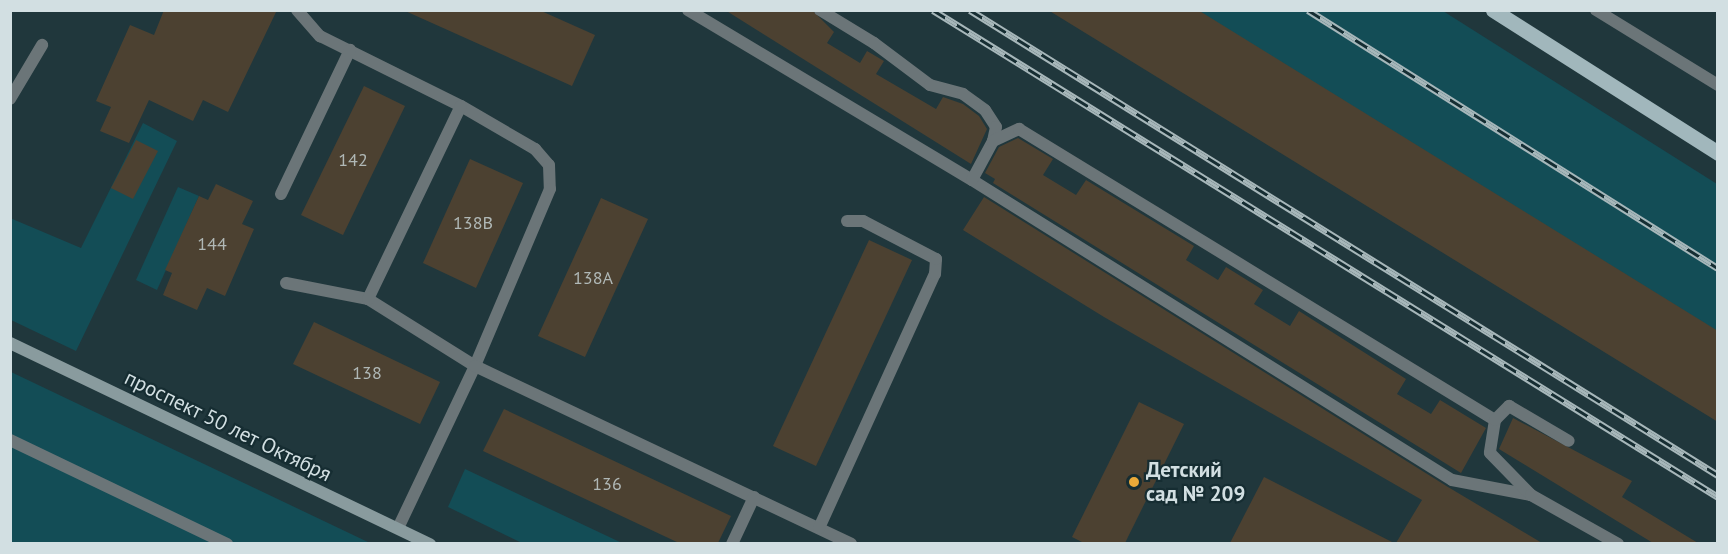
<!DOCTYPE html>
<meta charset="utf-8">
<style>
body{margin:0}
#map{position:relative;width:1728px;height:554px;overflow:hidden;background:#20373c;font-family:"PT Sans",sans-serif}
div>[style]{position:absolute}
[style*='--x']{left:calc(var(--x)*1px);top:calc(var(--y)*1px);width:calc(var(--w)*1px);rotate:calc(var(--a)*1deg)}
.green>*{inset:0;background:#134d56}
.building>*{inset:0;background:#4c4131}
.service>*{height:12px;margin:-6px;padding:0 6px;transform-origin:6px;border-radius:6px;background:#6b7578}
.minor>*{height:12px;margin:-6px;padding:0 6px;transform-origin:6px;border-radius:6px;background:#6b7578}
.secondary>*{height:12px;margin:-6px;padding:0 6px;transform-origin:6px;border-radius:6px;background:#899b9e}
.primary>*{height:15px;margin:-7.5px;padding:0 7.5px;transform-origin:7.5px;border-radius:7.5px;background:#a1b7bc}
.rail>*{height:7px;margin-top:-3.5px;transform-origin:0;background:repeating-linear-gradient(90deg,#162d32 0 14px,#a7b7ba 0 28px);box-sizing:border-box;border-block:2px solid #a7b7ba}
.dots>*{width:16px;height:16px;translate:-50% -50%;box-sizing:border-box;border:3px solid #162d32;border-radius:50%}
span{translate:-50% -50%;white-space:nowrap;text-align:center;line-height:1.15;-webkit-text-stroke:4.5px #162d32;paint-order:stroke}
.number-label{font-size:18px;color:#b0b8b6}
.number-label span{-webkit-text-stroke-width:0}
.street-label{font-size:21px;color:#d2dfe2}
.poi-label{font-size:21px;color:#d2dfe2;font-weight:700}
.left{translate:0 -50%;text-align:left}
.frame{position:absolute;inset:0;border:12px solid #d2dfe2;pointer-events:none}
</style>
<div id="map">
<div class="green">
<div style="clip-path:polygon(1198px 11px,1443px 11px,1717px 184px,1717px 331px)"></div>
<div style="clip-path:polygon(143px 123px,177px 141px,76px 351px,11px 320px,10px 218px,81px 248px)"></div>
<div style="clip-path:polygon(178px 187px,199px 196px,157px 290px,136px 280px)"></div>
<div style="clip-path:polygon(11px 372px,370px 543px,11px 543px)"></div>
<div style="clip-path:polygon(465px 469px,622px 543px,522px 543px,448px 507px)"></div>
</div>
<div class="building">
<div style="clip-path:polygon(164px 10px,277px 10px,228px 112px,203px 100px,193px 121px,149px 100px,129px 143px,100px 131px,111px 107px,96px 101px,130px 25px,154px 35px)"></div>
<div style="clip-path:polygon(403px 10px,539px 10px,595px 35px,572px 86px)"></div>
<div style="clip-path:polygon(725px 10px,812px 10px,834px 32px,827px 43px,860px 63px,867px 51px,884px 61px,876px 74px,936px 109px,943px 97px,963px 104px,979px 116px,987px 129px,971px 164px)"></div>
<div style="clip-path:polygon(1048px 10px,1198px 10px,1718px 331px,1718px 422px)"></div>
<div style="clip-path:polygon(364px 86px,405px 106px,343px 235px,301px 215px)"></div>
<div style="clip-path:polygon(1018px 138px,1053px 159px,1043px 175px,1076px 195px,1086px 180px,1194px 246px,1186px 260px,1218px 280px,1226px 267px,1263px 290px,1254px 304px,1290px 326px,1299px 311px,1406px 379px,1397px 394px,1431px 414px,1440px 400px,1486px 428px,1461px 473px,993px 183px,995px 179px,985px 173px,999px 147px)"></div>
<div style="clip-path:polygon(136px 140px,158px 151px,133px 199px,111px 188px)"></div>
<div style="clip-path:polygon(470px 159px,523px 183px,476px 288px,423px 263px)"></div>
<div style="clip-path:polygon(216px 184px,253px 201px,242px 224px,254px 229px,225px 296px,207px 288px,197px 310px,163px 295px,172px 273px,165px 270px,199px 196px,208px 200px)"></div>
<div style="clip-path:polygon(984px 197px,1448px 487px,1542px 543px,1396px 543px,1422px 500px,1104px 317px,963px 230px)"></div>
<div style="clip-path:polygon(601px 198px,648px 219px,585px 357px,538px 336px)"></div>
<div style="clip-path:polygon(869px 240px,912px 260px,816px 466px,773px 446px)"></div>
<div style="clip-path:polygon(314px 322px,440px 382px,420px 424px,293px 364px)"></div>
<div style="clip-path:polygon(1139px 402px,1184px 424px,1125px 543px,1084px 543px,1072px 537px)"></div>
<div style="clip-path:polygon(504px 409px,731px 516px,718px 543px,679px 543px,483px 451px)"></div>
<div style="clip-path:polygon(1513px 418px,1632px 481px,1622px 497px,1698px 543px,1653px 543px,1499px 449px)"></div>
<div style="clip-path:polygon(1264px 477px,1394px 543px,1230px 543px)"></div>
</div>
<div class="service">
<div style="--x:297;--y:10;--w:35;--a:49"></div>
<div style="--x:320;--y:36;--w:157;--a:26.4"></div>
<div style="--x:461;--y:106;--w:86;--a:30.2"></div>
<div style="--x:535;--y:149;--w:21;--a:49"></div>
<div style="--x:549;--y:165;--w:24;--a:88"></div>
<div style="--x:550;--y:189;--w:192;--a:113"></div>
<div style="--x:475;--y:366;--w:179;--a:115.4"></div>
<div style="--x:688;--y:10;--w:331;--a:30.9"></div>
<div style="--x:972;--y:180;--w:566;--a:32.01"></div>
<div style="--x:1452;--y:480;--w:80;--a:10.8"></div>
<div style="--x:820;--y:10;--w:63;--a:31.4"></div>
<div style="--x:874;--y:43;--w:70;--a:36.9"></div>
<div style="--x:930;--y:85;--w:34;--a:15"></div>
<div style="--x:963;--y:94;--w:27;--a:36"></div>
<div style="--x:985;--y:110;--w:20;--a:57"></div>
<div style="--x:996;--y:127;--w:14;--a:102"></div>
<div style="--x:993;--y:141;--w:44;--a:118.3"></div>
<div style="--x:10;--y:99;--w:63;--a:-59.3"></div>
<div style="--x:993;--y:141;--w:29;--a:-25"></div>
<div style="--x:1019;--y:129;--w:558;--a:31.44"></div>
<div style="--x:1495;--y:420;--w:33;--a:99"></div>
<div style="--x:1490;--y:453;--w:59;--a:45.7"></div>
<div style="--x:1531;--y:495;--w:100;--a:29.4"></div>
<div style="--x:281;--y:194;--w:160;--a:-64.4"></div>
<div style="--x:286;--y:283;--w:84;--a:11"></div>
<div style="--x:368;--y:299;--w:126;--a:32.1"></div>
<div style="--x:475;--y:366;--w:416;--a:25.3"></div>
<div style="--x:368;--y:299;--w:214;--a:-64.3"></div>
<div style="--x:1495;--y:420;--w:20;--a:-45"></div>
<div style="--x:1509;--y:406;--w:69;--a:30.3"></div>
<div style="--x:10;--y:440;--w:241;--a:25.6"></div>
<div style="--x:819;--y:528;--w:279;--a:-65.5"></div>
<div style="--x:935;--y:274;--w:15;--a:-86"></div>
<div style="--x:936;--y:259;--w:82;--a:-152.5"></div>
<div style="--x:863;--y:221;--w:16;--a:180"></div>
<div style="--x:732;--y:544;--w:52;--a:-64.9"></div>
</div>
<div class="minor">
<div style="--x:1596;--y:10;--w:143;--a:31.6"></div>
</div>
<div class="secondary">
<div style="--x:10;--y:343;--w:466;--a:25.6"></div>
</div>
<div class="primary">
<div style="--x:1493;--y:10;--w:267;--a:32.4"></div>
</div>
<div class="rail">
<div style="--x:933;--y:10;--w:924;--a:31.81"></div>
<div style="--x:970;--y:10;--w:881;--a:31.87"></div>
<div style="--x:1308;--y:10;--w:484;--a:32.2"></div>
</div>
<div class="dots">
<div style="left:1134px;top:482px;background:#eaaa39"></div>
</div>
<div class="number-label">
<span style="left:353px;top:160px">142</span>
<span style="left:473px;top:223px">138В</span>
<span style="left:212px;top:244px">144</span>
<span style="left:593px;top:278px">138А</span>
<span style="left:367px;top:373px">138</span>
<span style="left:607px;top:484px">136</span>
</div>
<div class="street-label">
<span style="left:228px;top:426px;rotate:26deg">проспект 50 лет Октября</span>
</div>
<div class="poi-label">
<span class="left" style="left:1146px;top:482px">Детский<br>сад № 209</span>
</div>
<div class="frame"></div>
</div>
